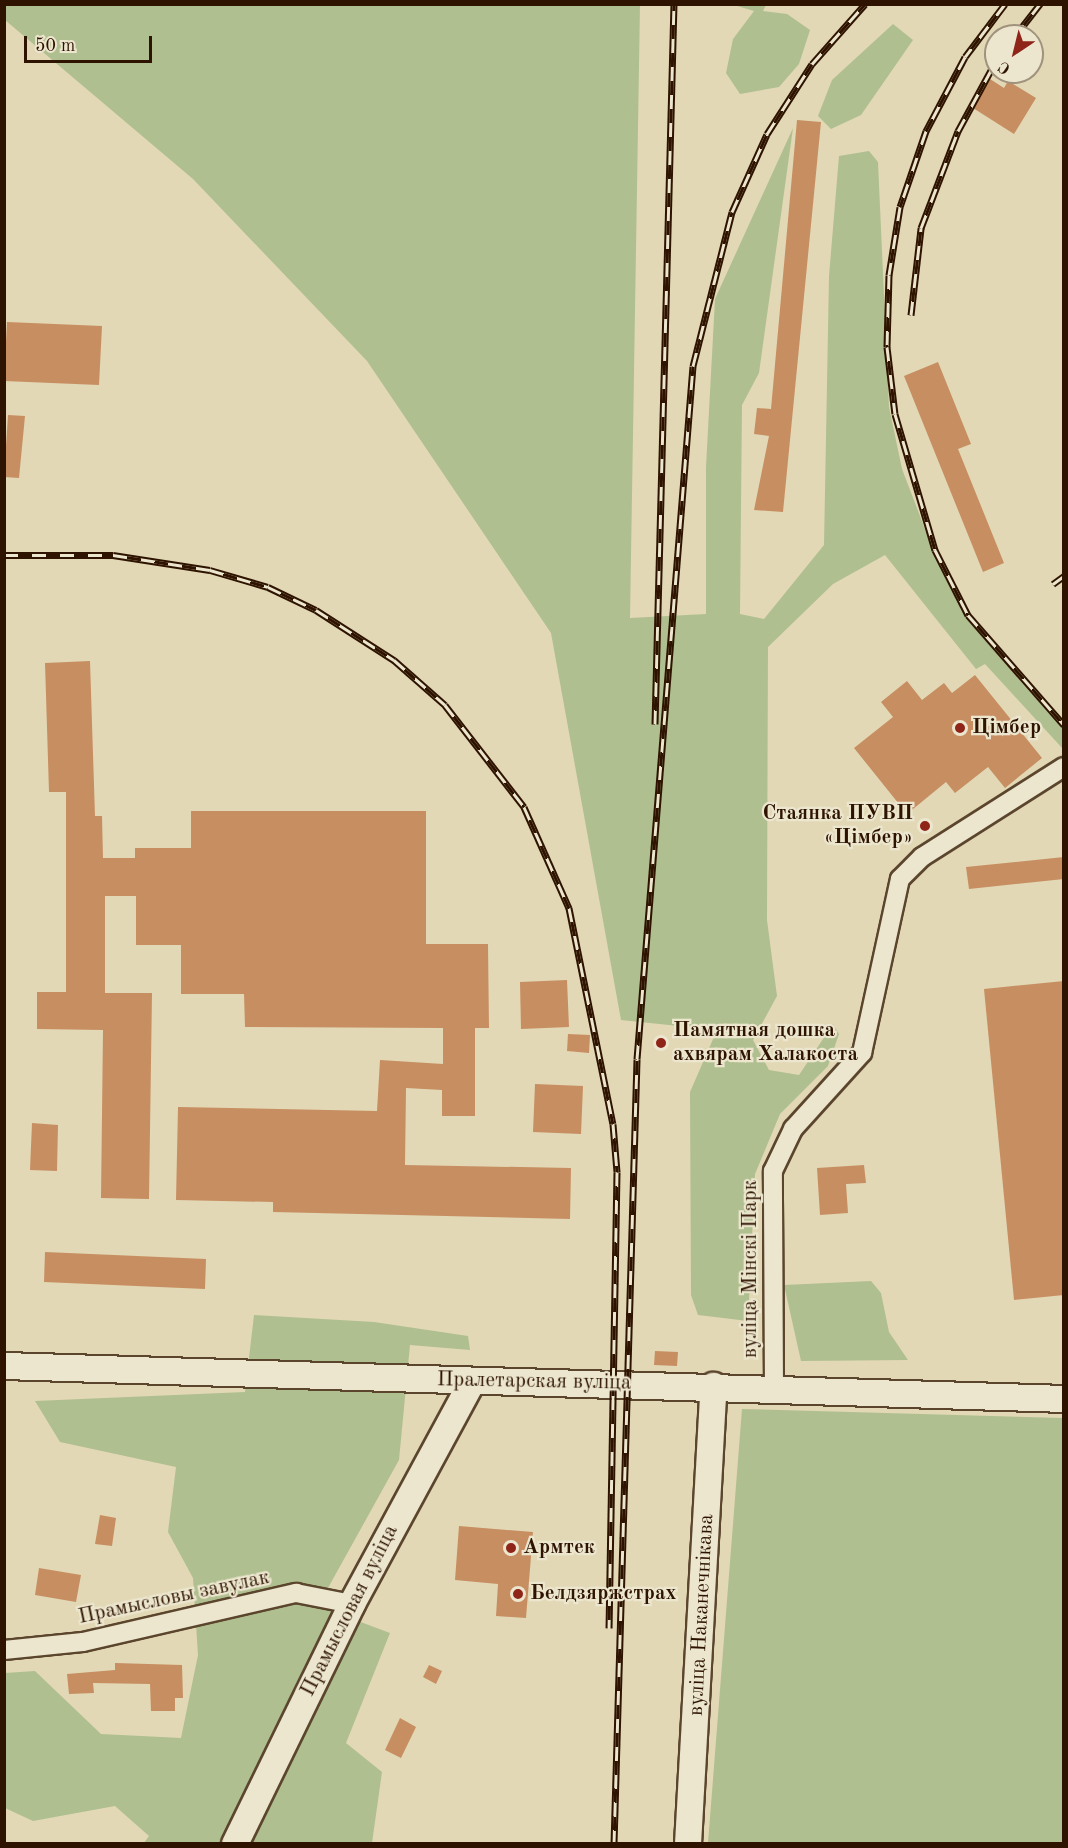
<!DOCTYPE html>
<meta charset="utf-8">
<style>
body{margin:0}
#map{position:relative;width:1068px;height:1848px;overflow:hidden;background:#e2d8b5;font-family:"Old Standard TT",serif}
div>[style]{position:absolute}
[style*='--x']{left:calc(var(--x)*1px);top:calc(var(--y)*1px);width:calc(var(--w)*1px);rotate:calc(var(--a)*1deg)}
.green>*{inset:0;background:#b0bf8f}
.building>*{inset:0;background:#c78e62}
.roads{filter:drop-shadow(2px 0 #5b452d) drop-shadow(-2px 0 #5b452d) drop-shadow(0 2px #5b452d) drop-shadow(0 -2px #5b452d)}
.minor>*{height:18px;margin:-9px;padding:0 9px;transform-origin:9px;border-radius:9px;background:#ece6cf}
.secondary>*{height:26px;margin:-13px;padding:0 13px;transform-origin:13px;border-radius:13px;background:#ece6cf}
.rail>*{height:7px;margin-top:-3.5px;transform-origin:0;background:repeating-linear-gradient(90deg,#ece6cf 0 14px,#2e1400 0 28px);box-sizing:border-box;border-block:2px solid #2e1400}
.dots>*{width:16px;height:16px;translate:-50% -50%;box-sizing:border-box;border:3px solid #ece6cf;border-radius:50%}
span{translate:-50% -50%;white-space:nowrap;text-align:center;line-height:1.15;-webkit-text-stroke:4.5px #ece6cf;paint-order:stroke}
.poi-label{font-size:21px;color:#2e1400;font-weight:700}
.left{translate:0 -50%;text-align:left}
.right{translate:-100% -50%;text-align:right}
.street-label{font-size:21px;color:#2e1400}
.frame{position:absolute;inset:0;border:6px solid #2e1400;pointer-events:none}
.north{position:absolute;left:984px;top:24px;width:60px;height:60px;box-sizing:border-box;background:#ece6cf;border:2px solid #a0927c;border-radius:50%;rotate:215deg;font-size:16px;font-weight:700;line-height:24px;text-align:center;color:#2e1400}
.north::after{content:'';display:block;margin:auto;width:21px;height:27px;background:#8f2418;clip-path:polygon(50% 0,100% 100%,50% 72%,0 100%)}
.scale{position:absolute;left:24px;top:36px;width:128px;height:27px;box-sizing:border-box;border:3px solid #2e1400;border-top:0;padding-left:8px;font-size:18px;line-height:21px;white-space:nowrap;color:#2e1400;-webkit-text-stroke:4px #ece6cf;paint-order:stroke}
</style>
<div id="map">
<div class="green">
<div style="clip-path:polygon(5px 4px,640px 5px,630px 618px,706px 614px,706px 467px,715px 299px,793px 128px,759px 373px,742px 405px,740px 614px,764px 619px,824px 545px,829px 276px,839px 156px,869px 151px,878px 162px,889px 407px,902px 469px,938px 563px,971px 623px,1063px 729px,1063px 749px,985px 664px,976px 669px,885px 555px,833px 584px,768px 647px,767px 920px,777px 996px,753px 1040px,769px 1070px,799px 1075px,833px 1024px,839px 1034px,828px 1066px,780px 1114px,755px 1174px,748px 1321px,698px 1315px,691px 1295px,690px 1092px,717px 1030px,621px 1020px,551px 633px,367px 361px,193px 179px,5px 20px)"></div>
<div style="clip-path:polygon(734px 5px,766px 5px,763px 11px,787px 14px,810px 30px,799px 64px,779px 87px,740px 94px,726px 73px,733px 39px,754px 11px)"></div>
<div style="clip-path:polygon(893px 24px,913px 40px,861px 115px,831px 129px,818px 116px,832px 80px)"></div>
<div style="clip-path:polygon(871px 1281px,881px 1293px,889px 1332px,908px 1360px,801px 1361px,784px 1285px)"></div>
<div style="clip-path:polygon(254px 1315px,374px 1322px,468px 1336px,470px 1350px,410px 1345px,399px 1460px,318px 1606px,390px 1633px,346px 1743px,382px 1772px,372px 1843px,144px 1843px,149px 1836px,115px 1806px,33px 1821px,5px 1808px,5px 1673px,35px 1671px,101px 1734px,181px 1738px,198px 1655px,193px 1578px,168px 1532px,176px 1467px,60px 1442px,35px 1401px,245px 1392px)"></div>
<div style="clip-path:polygon(742px 1409px,1063px 1418px,1063px 1843px,708px 1843px)"></div>
</div>
<div class="building">
<div style="clip-path:polygon(990px 79px,1004px 88px,1008px 81px,1036px 98px,1014px 134px,973px 108px)"></div>
<div style="clip-path:polygon(797px 120px,821px 122px,783px 512px,754px 510px,769px 436px,754px 434px,757px 408px,771px 409px)"></div>
<div style="clip-path:polygon(7px 322px,102px 326px,99px 385px,4px 381px)"></div>
<div style="clip-path:polygon(938px 362px,971px 444px,958px 449px,1004px 563px,983px 572px,904px 376px)"></div>
<div style="clip-path:polygon(8px 415px,25px 416px,19px 478px,4px 477px)"></div>
<div style="clip-path:polygon(90px 661px,95px 816px,102px 816px,103px 858px,135px 858px,135px 848px,191px 848px,191px 811px,426px 811px,426px 944px,488px 944px,489px 1028px,475px 1028px,475px 1116px,442px 1116px,442px 1090px,406px 1088px,405px 1165px,571px 1168px,570px 1219px,273px 1212px,273px 1202px,176px 1200px,178px 1107px,377px 1111px,380px 1060px,443px 1064px,443px 1028px,245px 1027px,244px 994px,181px 994px,181px 945px,136px 945px,136px 896px,105px 896px,105px 993px,152px 993px,149px 1199px,101px 1198px,103px 1030px,37px 1029px,37px 992px,66px 992px,66px 792px,49px 792px,45px 663px)"></div>
<div style="clip-path:polygon(975px 675px,1042px 758px,1005px 788px,988px 767px,955px 793px,946px 782px,907px 814px,854px 748px,893px 717px,881px 702px,907px 681px,922px 700px,944px 683px,952px 693px)"></div>
<div style="clip-path:polygon(1064px 857px,1064px 879px,969px 889px,966px 867px)"></div>
<div style="clip-path:polygon(567px 980px,569px 1027px,521px 1029px,520px 982px)"></div>
<div style="clip-path:polygon(1064px 981px,1064px 1295px,1014px 1300px,984px 989px)"></div>
<div style="clip-path:polygon(568px 1034px,590px 1035px,589px 1053px,567px 1051px)"></div>
<div style="clip-path:polygon(535px 1084px,583px 1086px,581px 1134px,533px 1132px)"></div>
<div style="clip-path:polygon(32px 1123px,58px 1125px,57px 1171px,30px 1170px)"></div>
<div style="clip-path:polygon(864px 1165px,866px 1183px,846px 1184px,848px 1213px,820px 1215px,817px 1168px)"></div>
<div style="clip-path:polygon(45px 1252px,206px 1259px,205px 1289px,44px 1282px)"></div>
<div style="clip-path:polygon(655px 1351px,678px 1352px,677px 1366px,654px 1365px)"></div>
<div style="clip-path:polygon(100px 1515px,116px 1518px,112px 1546px,95px 1544px)"></div>
<div style="clip-path:polygon(459px 1526px,533px 1532px,526px 1618px,496px 1616px,498px 1584px,455px 1580px)"></div>
<div style="clip-path:polygon(39px 1568px,81px 1575px,76px 1602px,35px 1595px)"></div>
<div style="clip-path:polygon(115px 1663px,182px 1665px,183px 1698px,175px 1698px,175px 1711px,151px 1711px,150px 1684px,93px 1683px,94px 1693px,69px 1694px,67px 1674px,115px 1670px)"></div>
<div style="clip-path:polygon(429px 1665px,442px 1671px,436px 1684px,423px 1677px)"></div>
<div style="clip-path:polygon(400px 1718px,416px 1727px,401px 1758px,385px 1750px)"></div>
</div>
<div class="roads">
<div class="minor">
<div style="--x:774;--y:1389;--w:218;--a:-90.3"></div>
<div style="--x:773;--y:1171;--w:47;--a:-64.5"></div>
<div style="--x:793;--y:1129;--w:103;--a:-47.8"></div>
<div style="--x:862;--y:1053;--w:178;--a:-77.7"></div>
<div style="--x:900;--y:879;--w:31;--a:-45"></div>
<div style="--x:922;--y:857;--w:168;--a:-32.4"></div>
<div style="--x:4;--y:1650;--w:79;--a:-5.8"></div>
<div style="--x:83;--y:1642;--w:219;--a:-13"></div>
<div style="--x:296;--y:1593;--w:57;--a:11.1"></div>
</div>
<div class="secondary">
<div style="--x:4;--y:1366;--w:1061;--a:1.78"></div>
<div style="--x:235;--y:1844;--w:267;--a:-64"></div>
<div style="--x:352;--y:1604;--w:252;--a:-61.6"></div>
<div style="--x:688;--y:1844;--w:459;--a:-86.8"></div>
</div>
</div>
<div class="rail">
<div style="--x:1005;--y:4;--w:66;--a:127"></div>
<div style="--x:965;--y:57;--w:84;--a:117.8"></div>
<div style="--x:926;--y:131;--w:80;--a:108.9"></div>
<div style="--x:900;--y:207;--w:69;--a:99.2"></div>
<div style="--x:889;--y:275;--w:72;--a:91.6"></div>
<div style="--x:887;--y:347;--w:67;--a:83.2"></div>
<div style="--x:895;--y:414;--w:142;--a:73.6"></div>
<div style="--x:935;--y:550;--w:73;--a:63.1"></div>
<div style="--x:968;--y:615;--w:146;--a:48.9"></div>
<div style="--x:1015;--y:36;--w:41;--a:-52"></div>
<div style="--x:911;--y:315;--w:88;--a:-83.4"></div>
<div style="--x:921;--y:228;--w:104;--a:-69.1"></div>
<div style="--x:958;--y:131;--w:80;--a:-61.5"></div>
<div style="--x:4;--y:555;--w:109;--a:0"></div>
<div style="--x:113;--y:555;--w:98;--a:8.8"></div>
<div style="--x:210;--y:570;--w:60;--a:16.3"></div>
<div style="--x:268;--y:587;--w:53;--a:25.6"></div>
<div style="--x:316;--y:610;--w:93;--a:32.7"></div>
<div style="--x:394;--y:660;--w:68;--a:41.4"></div>
<div style="--x:445;--y:705;--w:129;--a:52.2"></div>
<div style="--x:524;--y:807;--w:111;--a:66"></div>
<div style="--x:569;--y:908;--w:220;--a:78.5"></div>
<div style="--x:613;--y:1124;--w:48;--a:85.2"></div>
<div style="--x:617;--y:1172;--w:456;--a:91"></div>
<div style="--x:1053;--y:584;--w:14;--a:-36"></div>
<div style="--x:655;--y:724;--w:720;--a:-88.49"></div>
<div style="--x:614;--y:1844;--w:785;--a:-88.32"></div>
<div style="--x:637;--y:1059;--w:695;--a:-85.38"></div>
<div style="--x:693;--y:366;--w:159;--a:-75.8"></div>
<div style="--x:732;--y:212;--w:85;--a:-65.8"></div>
<div style="--x:767;--y:134;--w:83;--a:-57.3"></div>
<div style="--x:812;--y:64;--w:80;--a:-48.5"></div>
</div>
<div class="dots">
<div style="left:960px;top:728px;background:#8f2418"></div>
<div style="left:925px;top:826px;background:#8f2418"></div>
<div style="left:661px;top:1043px;background:#8f2418"></div>
<div style="left:511px;top:1548px;background:#8f2418"></div>
<div style="left:518px;top:1594px;background:#8f2418"></div>
</div>
<div class="poi-label">
<span class="left" style="left:972px;top:728px">Цімбер</span>
<span class="right" style="left:913px;top:826px">Стаянка ПУВП<br>«Цімбер»</span>
<span class="left" style="left:673px;top:1043px">Памятная дошка<br>ахвярам Халакоста</span>
<span class="left" style="left:523px;top:1548px">Армтек</span>
<span class="left" style="left:530px;top:1594px">Белдзяржстрах</span>
</div>
<div class="street-label">
<span style="left:751px;top:1269px;rotate:-90deg">вуліца Мінскі Парк</span>
<span style="left:534px;top:1382px;rotate:1deg">Пралетарская вуліца</span>
<span style="left:174px;top:1598px;rotate:-12deg">Прамысловы завулак</span>
<span style="left:350px;top:1611px;rotate:-63deg">Прамысловая вуліца</span>
<span style="left:702px;top:1615px;rotate:-87deg">вуліца Наканечнікава</span>
</div>
<div class="frame"></div>
<div class="north">С</div>
<div class="scale">50 m</div>
</div>
